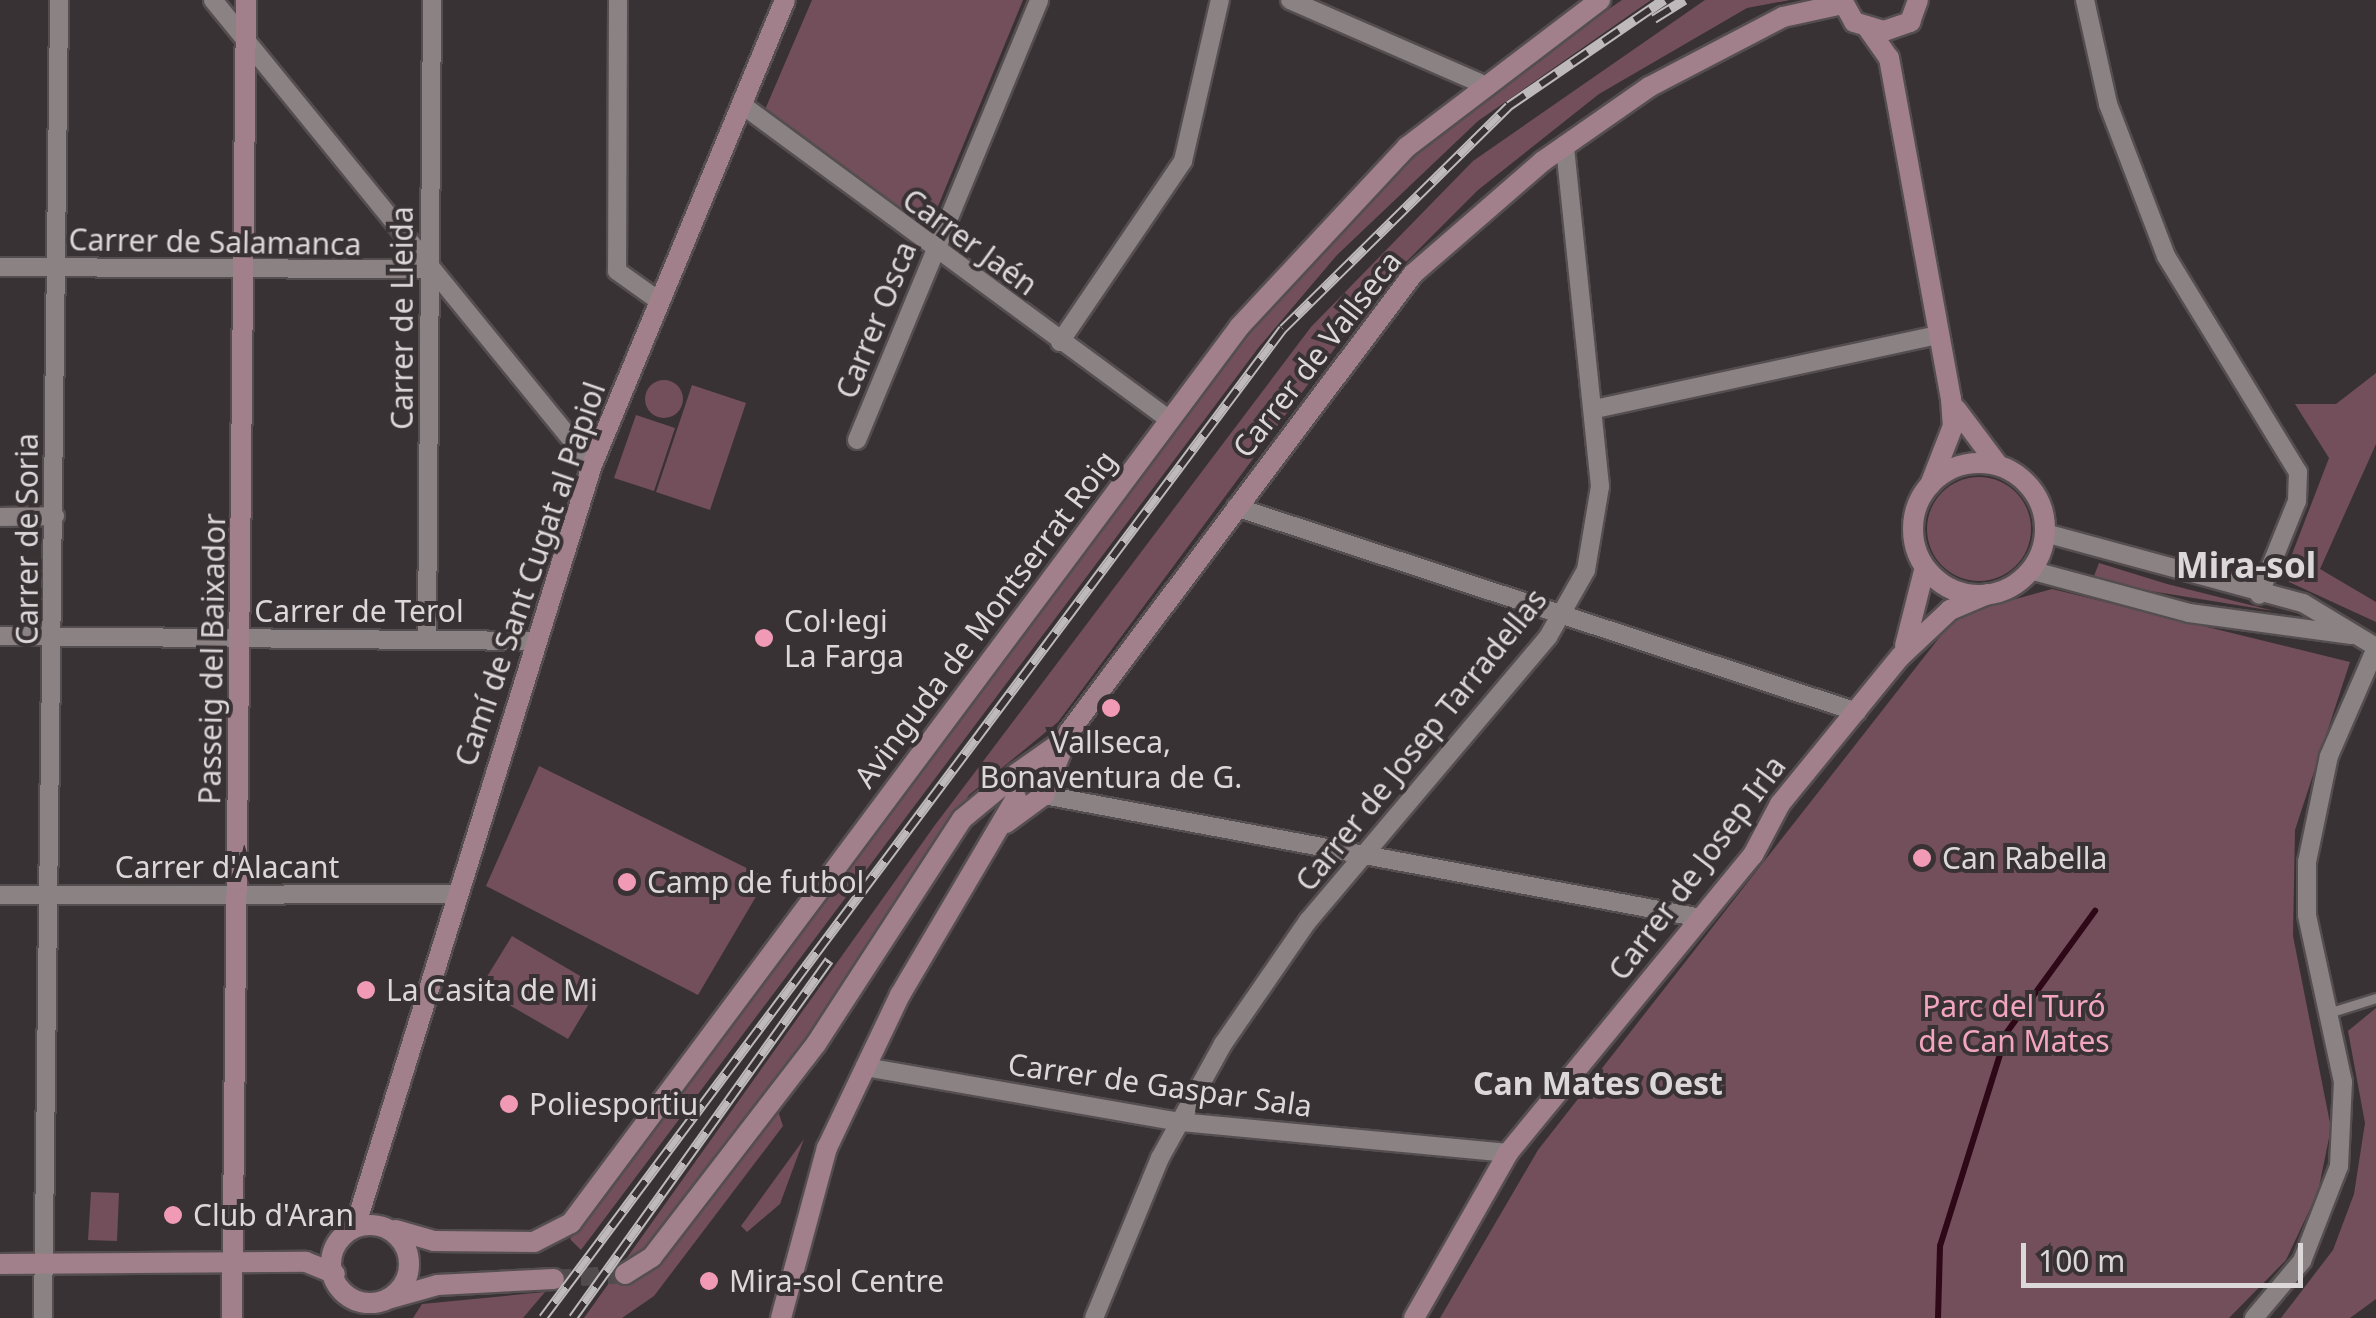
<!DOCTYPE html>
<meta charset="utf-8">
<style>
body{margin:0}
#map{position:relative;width:2376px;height:1318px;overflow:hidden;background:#393234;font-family:"Noto Sans",sans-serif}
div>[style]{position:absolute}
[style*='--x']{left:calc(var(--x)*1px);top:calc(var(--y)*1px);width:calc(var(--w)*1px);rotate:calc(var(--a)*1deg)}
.green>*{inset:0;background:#724f5a}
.round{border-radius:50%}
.stream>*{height:6px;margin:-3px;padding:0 3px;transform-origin:3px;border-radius:3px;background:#2f0818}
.street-tunnel>*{height:18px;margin-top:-9px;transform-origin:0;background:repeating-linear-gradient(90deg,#514b4d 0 18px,transparent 0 27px)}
.roads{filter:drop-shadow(2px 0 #554e50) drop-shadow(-2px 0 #554e50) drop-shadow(0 2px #554e50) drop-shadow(0 -2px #554e50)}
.lane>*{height:9px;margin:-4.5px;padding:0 4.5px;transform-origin:4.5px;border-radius:4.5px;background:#8b8284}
.street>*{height:18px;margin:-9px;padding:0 9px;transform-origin:9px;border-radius:9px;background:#8b8284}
.secondary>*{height:20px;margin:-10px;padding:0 10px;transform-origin:10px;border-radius:10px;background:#a1808b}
.secondary>.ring{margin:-10px;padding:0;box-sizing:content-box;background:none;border:20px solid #a1808b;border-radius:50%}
.rail>*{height:10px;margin-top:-5px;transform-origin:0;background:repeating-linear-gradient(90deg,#393234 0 19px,#beb9bb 0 38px);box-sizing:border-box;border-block:2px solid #beb9bb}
.dots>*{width:28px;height:28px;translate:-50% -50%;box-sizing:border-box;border:5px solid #393234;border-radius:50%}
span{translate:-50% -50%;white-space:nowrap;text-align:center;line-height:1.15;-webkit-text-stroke:8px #393234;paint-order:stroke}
.street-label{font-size:30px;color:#dcd7d9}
.poi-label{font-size:30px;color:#dcd7d9}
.left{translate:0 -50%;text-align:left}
.park-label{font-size:30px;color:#f2a5be}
.neighbourhood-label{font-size:32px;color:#dcd7d9;font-weight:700}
.quarter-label{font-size:35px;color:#dcd7d9;font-weight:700}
.scale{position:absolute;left:2021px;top:1243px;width:282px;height:45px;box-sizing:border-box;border:5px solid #dcd7d9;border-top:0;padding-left:12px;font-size:30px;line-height:35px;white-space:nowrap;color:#dcd7d9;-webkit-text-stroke:8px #393234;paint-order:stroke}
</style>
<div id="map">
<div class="green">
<div style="clip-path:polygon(812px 0,1023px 0,929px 228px,764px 112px)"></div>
<div style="clip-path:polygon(1622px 0,1651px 0,1478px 121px,1337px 255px,1259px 347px,581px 1250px,570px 1239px,1271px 303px,1385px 178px,1471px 103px)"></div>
<div style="clip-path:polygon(1705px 0,1790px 0,1747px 8px,1599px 94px,1478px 190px,1378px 290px,1058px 722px,969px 795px,772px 1093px,783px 1126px,654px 1296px,622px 1318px,584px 1318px,935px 825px,1311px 327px,1473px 161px)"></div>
<div style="clip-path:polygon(2376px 373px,2376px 444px,2320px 569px,2376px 602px,2376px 622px,2289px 582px,2289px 562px,2329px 458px,2295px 404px,2336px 404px)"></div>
<div class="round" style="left:645px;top:380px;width:38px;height:38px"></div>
<div style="clip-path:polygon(692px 385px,746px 403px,710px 510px,656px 492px)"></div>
<div style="clip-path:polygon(636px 415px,675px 428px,654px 491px,614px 478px)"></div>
<div class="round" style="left:1927px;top:477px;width:104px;height:104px"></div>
<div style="clip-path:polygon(2099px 563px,2167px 584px,2274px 611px,2138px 589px,2094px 576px)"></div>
<div style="clip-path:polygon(2052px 589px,2350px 662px,2295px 830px,2293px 936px,2331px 1128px,2318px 1192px,2286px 1260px,2229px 1318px,1440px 1318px,1538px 1150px,1957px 615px)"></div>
<div style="clip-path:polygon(539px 766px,767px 878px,698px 995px,486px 886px)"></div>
<div style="clip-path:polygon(512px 936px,599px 987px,568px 1039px,480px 988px)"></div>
<div style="clip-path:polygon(2376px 1008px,2376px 1299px,2350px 1318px,2281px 1318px,2333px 1250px,2354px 1194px,2365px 1123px,2348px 1031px)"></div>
<div style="clip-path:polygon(804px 1139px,780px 1204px,747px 1232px,741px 1226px)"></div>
<div style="clip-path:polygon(91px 1192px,119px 1193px,117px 1241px,88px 1240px)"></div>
<div style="clip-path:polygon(545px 1292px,523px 1318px,413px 1318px,422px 1304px)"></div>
</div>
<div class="stream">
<div style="--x:1938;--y:1318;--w:72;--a:-88.4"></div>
<div style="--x:1940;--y:1246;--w:224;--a:-72.6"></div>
<div style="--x:2007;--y:1032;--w:150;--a:-54"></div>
</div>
<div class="street-tunnel">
<div style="--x:554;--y:1279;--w:71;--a:-4"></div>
</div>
<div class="roads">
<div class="lane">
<div style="--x:2328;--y:1013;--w:50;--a:-17.4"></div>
</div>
<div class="street">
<div style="--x:213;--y:0;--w:600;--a:50.82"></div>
<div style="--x:618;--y:0;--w:271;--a:90.2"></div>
<div style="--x:617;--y:271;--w:52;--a:35.5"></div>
<div style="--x:1290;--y:0;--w:207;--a:23.6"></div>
<div style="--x:2085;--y:0;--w:107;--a:77.5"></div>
<div style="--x:2108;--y:104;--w:163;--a:69.1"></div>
<div style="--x:2166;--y:256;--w:253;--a:58.6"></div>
<div style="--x:2298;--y:472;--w:29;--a:92"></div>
<div style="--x:2297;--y:501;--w:101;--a:112"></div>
<div style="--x:741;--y:104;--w:533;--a:36.38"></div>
<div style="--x:0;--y:267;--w:429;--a:0.3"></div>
<div style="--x:1060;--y:342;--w:219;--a:-55.8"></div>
<div style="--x:1183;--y:161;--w:165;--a:-77.1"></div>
<div style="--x:1595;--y:409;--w:351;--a:-12.2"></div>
<div style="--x:857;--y:440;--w:476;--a:-67.5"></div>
<div style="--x:1236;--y:507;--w:654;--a:18.27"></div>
<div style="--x:0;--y:517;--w:55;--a:-1"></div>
<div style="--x:2045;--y:533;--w:267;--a:15.2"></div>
<div style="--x:2303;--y:603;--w:85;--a:31.1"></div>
<div style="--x:2030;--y:570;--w:165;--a:15.1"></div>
<div style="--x:2189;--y:613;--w:164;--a:7.7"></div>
<div style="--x:0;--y:636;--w:538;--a:0.53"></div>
<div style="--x:427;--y:637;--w:637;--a:-89.55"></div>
<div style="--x:1044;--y:795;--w:668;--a:10.6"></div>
<div style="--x:0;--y:895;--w:454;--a:-0.1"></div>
<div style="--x:865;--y:1067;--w:320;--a:9.9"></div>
<div style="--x:1180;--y:1122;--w:329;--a:5.4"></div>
<div style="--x:43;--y:1318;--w:1318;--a:-89.3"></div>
<div style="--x:1094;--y:1318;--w:173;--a:-67.6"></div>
<div style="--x:1160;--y:1158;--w:130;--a:-61.1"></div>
<div style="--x:1223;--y:1044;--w:150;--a:-55.4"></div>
<div style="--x:1308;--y:921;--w:372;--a:-49.8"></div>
<div style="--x:1548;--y:637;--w:77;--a:-60.4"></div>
<div style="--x:1586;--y:570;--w:85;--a:-80.5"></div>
<div style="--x:1600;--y:486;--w:343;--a:-95.9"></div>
<div style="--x:2254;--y:1318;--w:75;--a:-49.9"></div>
<div style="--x:2302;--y:1261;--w:102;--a:-68.7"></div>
<div style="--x:2339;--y:1166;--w:84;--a:-87.3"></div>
<div style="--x:2343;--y:1082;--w:171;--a:-102.2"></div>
<div style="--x:2307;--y:915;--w:53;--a:-90"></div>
<div style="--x:2307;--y:862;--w:108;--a:-78.3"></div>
<div style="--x:2329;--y:756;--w:118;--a:-66.5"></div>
</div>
<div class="secondary">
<div style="--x:1842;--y:0;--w:25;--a:61"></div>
<div style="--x:1854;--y:22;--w:31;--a:17"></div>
<div style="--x:1884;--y:31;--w:28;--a:-19"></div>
<div style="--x:1910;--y:22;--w:23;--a:-70"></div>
<div style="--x:1867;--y:27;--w:38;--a:55"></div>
<div style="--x:1889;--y:58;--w:347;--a:79.7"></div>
<div style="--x:1951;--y:399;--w:27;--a:86"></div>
<div style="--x:1953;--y:426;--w:63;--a:111.3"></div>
<div style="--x:1956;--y:409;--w:70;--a:53.1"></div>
<div class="ring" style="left:1913px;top:463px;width:112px;height:112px"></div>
<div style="--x:1905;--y:646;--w:81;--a:-75.8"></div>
<div style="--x:1011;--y:788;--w:15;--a:-70"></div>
<div style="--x:1016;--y:774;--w:50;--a:-35.3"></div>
<div style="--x:1006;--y:823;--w:47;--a:-36.4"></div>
<div style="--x:1044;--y:795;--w:68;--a:-68.4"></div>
<div style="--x:1069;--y:732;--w:573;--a:-53.09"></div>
<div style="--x:1413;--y:274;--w:172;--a:-41"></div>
<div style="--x:1543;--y:161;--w:129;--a:-34.9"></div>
<div style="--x:1649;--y:87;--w:151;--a:-27.6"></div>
<div style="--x:1783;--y:17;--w:60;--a:-12.4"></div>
<div style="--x:356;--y:1224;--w:795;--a:-72.73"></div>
<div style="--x:592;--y:465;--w:503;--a:-67.46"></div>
<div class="ring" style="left:331px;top:1225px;width:58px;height:58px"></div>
<div style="--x:396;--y:1230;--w:40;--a:16"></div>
<div style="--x:434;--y:1241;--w:100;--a:0.6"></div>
<div style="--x:534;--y:1242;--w:42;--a:-27.2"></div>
<div style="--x:571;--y:1223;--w:1119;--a:-53.28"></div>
<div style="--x:1240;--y:326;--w:245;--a:-47"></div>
<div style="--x:1407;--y:147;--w:243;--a:-37.3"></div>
<div style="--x:0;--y:1264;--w:306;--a:-0.4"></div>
<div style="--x:306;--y:1262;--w:31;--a:22"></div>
<div style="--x:625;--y:1274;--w:32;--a:-32"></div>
<div style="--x:652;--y:1257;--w:269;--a:-52.4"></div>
<div style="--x:816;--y:1044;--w:268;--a:-57"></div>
<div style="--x:962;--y:819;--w:67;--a:-39.6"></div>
<div style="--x:388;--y:1299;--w:51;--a:-15.9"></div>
<div style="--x:437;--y:1285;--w:117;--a:-2.9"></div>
<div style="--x:232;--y:1318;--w:1318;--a:-89.39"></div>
<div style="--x:781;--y:1318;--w:176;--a:-74.9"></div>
<div style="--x:827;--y:1148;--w:170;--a:-64.5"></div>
<div style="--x:900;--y:995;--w:229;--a:-59.5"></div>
<div style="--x:1414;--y:1318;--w:190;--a:-60.3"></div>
<div style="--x:1508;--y:1153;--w:386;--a:-50.6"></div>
<div style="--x:1753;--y:855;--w:58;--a:-62.1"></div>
<div style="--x:1780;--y:804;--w:190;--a:-50.8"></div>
<div style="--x:1900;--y:657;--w:69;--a:-43.2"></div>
<div style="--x:1950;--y:610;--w:41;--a:-22.8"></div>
</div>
</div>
<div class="rail">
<div style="--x:1654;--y:19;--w:36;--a:-32"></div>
<div style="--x:543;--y:1318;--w:1235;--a:-53.2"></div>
<div style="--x:1283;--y:329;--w:317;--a:-44.6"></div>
<div style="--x:1509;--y:106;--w:188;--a:-34.4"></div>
<div style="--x:573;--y:1318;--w:440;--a:-54.4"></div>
</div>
<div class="dots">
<div style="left:764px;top:638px;background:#f09ab6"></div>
<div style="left:1111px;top:708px;background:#f09ab6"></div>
<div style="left:1922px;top:858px;background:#f09ab6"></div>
<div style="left:627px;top:882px;background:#f09ab6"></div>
<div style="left:366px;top:990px;background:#f09ab6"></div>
<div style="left:509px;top:1104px;background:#f09ab6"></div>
<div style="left:173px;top:1215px;background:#f09ab6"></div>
<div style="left:709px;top:1281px;background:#f09ab6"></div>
</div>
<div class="street-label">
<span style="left:215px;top:242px;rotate:1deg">Carrer de Salamanca</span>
<span style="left:970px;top:242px;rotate:36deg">Carrer Jaén</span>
<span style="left:402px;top:318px;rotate:-90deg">Carrer de Lleida</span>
<span style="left:876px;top:320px;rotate:-68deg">Carrer Osca</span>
<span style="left:1317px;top:354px;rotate:-52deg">Carrer de Vallseca</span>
<span style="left:27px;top:539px;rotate:-90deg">Carrer de Soria</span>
<span style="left:530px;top:574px;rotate:-71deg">Camí de Sant Cugat al Papiol</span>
<span style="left:359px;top:611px">Carrer de Terol</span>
<span style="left:985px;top:619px;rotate:-53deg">Avinguda de Montserrat Roig</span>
<span style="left:212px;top:659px;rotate:-89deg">Passeig del Baixador</span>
<span style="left:1421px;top:740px;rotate:-51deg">Carrer de Josep Tarradellas</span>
<span style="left:227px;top:867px">Carrer d'Alacant</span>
<span style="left:1697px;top:868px;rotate:-53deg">Carrer de Josep Irla</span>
<span style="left:1160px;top:1085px;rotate:8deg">Carrer de Gaspar Sala</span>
</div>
<div class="poi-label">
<span class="left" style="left:784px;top:638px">Col·legi<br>La Farga</span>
<span style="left:1111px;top:759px">Vallseca,<br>Bonaventura de G.</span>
<span class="left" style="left:1942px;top:858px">Can Rabella</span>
<span class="left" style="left:647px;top:882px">Camp de futbol</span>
<span class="left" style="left:386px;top:990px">La Casita de Mi</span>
<span class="left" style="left:529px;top:1104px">Poliesportiu</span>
<span class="left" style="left:193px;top:1215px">Club d'Aran</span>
<span class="left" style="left:729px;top:1281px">Mira-sol Centre</span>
</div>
<div class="park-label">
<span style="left:2014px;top:1023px">Parc del Turó<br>de Can Mates</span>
</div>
<div class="neighbourhood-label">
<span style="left:1598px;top:1083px">Can Mates Oest</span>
</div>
<div class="quarter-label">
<span style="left:2246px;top:565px">Mira-sol</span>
</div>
<div class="scale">100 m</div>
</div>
